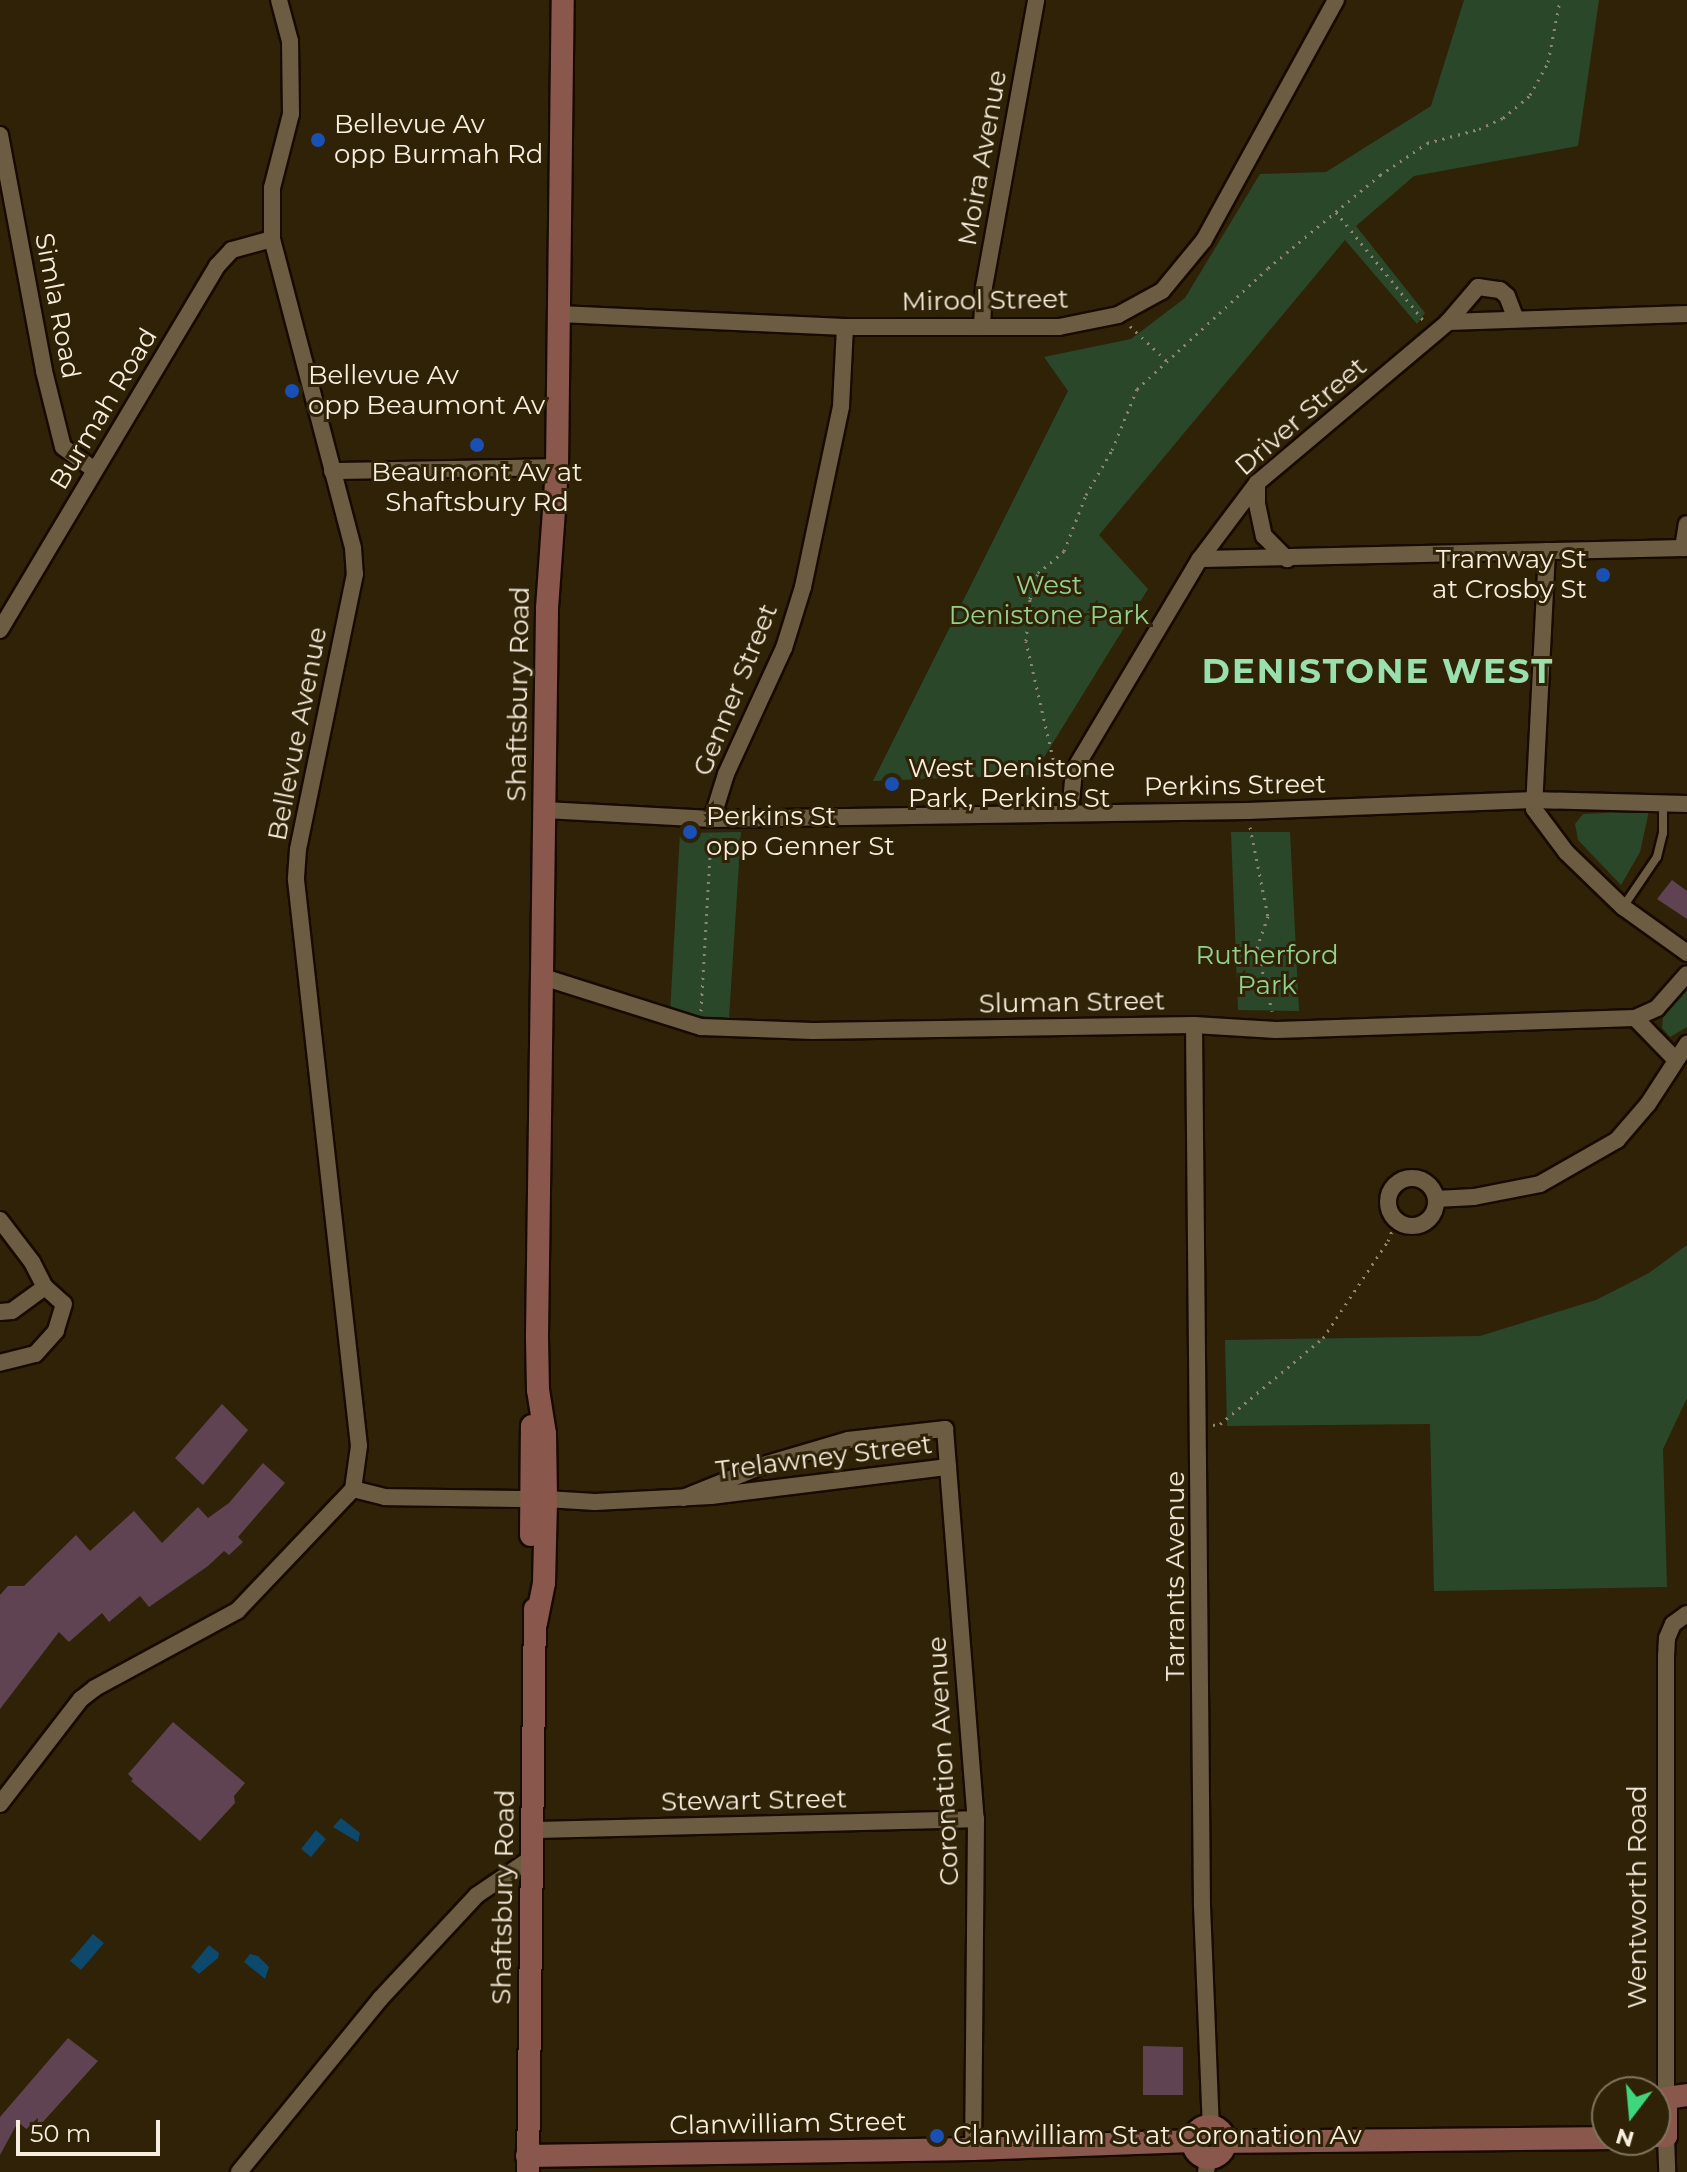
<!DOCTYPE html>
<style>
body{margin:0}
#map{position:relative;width:1687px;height:2172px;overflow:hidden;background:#2f2207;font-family:Montserrat,sans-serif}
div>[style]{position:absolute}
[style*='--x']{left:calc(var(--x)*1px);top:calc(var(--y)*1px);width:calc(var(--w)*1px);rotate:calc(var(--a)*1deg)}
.green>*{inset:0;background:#2a4829}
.water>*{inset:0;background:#0c496c}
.building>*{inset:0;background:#5f4352}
.path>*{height:3px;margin-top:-1.5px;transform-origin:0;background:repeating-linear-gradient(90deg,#908570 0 2px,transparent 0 8px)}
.roads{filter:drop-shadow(2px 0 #170a00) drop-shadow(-2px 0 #170a00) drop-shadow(0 2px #170a00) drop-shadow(0 -2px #170a00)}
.lane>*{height:8px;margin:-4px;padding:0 4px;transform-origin:4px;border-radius:4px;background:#6c5c42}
.street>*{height:16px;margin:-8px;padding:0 8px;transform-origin:8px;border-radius:8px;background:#6c5c42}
.street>.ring{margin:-8px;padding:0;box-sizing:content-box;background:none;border:16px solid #6c5c42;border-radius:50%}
.secondary>*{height:22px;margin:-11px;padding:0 11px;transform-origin:11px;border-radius:11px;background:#8a574d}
.secondary>.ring{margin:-11px;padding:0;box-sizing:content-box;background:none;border:22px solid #8a574d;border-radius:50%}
.dots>*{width:22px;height:22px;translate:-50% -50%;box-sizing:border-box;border:4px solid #2f2207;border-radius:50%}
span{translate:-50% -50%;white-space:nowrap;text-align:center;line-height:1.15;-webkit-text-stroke:6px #2f2207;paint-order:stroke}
.poi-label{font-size:26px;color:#f7eedf}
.left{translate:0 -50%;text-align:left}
.right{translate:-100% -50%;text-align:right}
.street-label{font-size:26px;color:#f7eedf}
.park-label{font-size:26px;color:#92d18e}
.district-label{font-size:34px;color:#9ae0ae;font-weight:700;letter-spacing:2px}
.north{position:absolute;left:1591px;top:2076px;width:80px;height:80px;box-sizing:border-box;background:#2f2207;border:2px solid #7f745d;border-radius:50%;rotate:196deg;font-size:22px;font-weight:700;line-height:32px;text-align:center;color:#f7eedf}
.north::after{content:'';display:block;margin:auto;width:28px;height:36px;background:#3fd77d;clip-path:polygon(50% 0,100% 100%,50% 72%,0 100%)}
.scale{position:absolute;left:16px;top:2120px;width:144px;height:36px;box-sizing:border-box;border:4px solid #f7eedf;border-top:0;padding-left:10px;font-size:24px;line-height:28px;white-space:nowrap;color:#f7eedf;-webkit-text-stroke:6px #2f2207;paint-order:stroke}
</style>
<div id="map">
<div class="green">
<div style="clip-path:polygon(1464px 0,1599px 0,1578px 146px,1414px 176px,1356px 226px,1425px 313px,1417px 324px,1345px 240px,1099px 535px,1148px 589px,1033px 775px,873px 781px,1068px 391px,1044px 357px,1131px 339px,1185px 298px,1260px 174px,1326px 172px,1431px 106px)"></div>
<div style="clip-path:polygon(1649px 811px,1640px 852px,1621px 885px,1578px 840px,1575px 824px,1583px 814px)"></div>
<div style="clip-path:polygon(741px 832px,729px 1018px,670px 1014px,680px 833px)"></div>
<div style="clip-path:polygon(1231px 832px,1290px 832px,1299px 1011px,1238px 1010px)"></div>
<div style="clip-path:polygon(1687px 986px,1687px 1027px,1670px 1037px,1662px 1028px,1663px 1017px)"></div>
<div style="clip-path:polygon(1687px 1245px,1687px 1398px,1663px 1449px,1667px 1587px,1434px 1591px,1430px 1424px,1227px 1426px,1225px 1340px,1480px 1336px,1596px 1300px,1649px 1273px)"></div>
</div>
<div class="water">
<div style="clip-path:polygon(341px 1818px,360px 1833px,358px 1842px,333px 1827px)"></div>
<div style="clip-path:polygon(316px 1830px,326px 1839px,311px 1857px,301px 1849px)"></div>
<div style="clip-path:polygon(93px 1934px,104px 1943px,81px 1970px,70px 1961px)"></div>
<div style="clip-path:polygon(209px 1945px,219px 1953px,218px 1958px,199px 1974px,191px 1967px)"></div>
<div style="clip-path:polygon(250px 1954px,258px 1956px,269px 1967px,265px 1979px,244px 1962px)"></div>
</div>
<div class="building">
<div style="clip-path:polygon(1672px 880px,1687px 891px,1687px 919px,1657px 899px)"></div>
<div style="clip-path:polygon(222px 1404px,248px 1430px,203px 1485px,175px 1458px)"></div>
<div style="clip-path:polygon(263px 1463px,285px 1483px,238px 1537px,243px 1542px,229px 1555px,224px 1551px,208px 1566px,149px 1607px,140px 1596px,109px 1622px,102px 1613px,69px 1642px,59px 1632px,0 1709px,0 1595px,8px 1586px,24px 1586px,76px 1535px,90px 1551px,134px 1511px,162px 1543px,198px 1507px,208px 1518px,229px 1503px)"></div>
<div style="clip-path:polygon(173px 1722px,245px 1783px,234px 1796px,235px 1803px,200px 1841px,131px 1781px,133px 1779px,128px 1774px)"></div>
<div style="clip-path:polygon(68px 2038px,98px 2061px,32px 2134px,18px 2122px,0 2155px,0 2117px)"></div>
<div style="clip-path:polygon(1143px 2046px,1183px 2047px,1183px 2095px,1143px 2095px)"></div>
</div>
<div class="path">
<div style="--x:1336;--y:212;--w:140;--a:51.1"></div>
<div style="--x:1130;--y:326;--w:52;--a:43.5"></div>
<div style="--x:1055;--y:767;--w:129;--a:-103"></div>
<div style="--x:1026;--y:641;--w:42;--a:-84.6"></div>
<div style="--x:1030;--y:599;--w:27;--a:-73"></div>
<div style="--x:1038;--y:573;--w:34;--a:-40"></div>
<div style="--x:1064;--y:551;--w:60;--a:-68.6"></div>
<div style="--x:1086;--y:495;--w:52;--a:-60"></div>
<div style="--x:1112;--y:450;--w:66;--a:-67.7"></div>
<div style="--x:1137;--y:389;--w:178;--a:-42.7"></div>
<div style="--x:1268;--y:268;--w:146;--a:-39.7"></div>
<div style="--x:1380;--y:175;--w:57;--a:-34.2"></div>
<div style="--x:1427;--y:143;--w:54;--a:-15.1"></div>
<div style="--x:1479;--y:129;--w:26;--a:-25"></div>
<div style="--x:1503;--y:118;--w:35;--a:-40"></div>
<div style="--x:1530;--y:95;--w:38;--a:-61"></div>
<div style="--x:1548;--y:62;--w:63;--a:-79"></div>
<div style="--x:1250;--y:827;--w:91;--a:78.6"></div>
<div style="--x:1268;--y:916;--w:34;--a:109"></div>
<div style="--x:1257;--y:948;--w:65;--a:76.6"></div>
<div style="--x:701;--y:1011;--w:176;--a:-86.7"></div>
<div style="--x:1213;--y:1425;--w:7;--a:-8"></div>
<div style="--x:1220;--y:1424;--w:134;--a:-39.9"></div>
<div style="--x:1323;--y:1338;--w:117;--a:-56.2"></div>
<div style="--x:1388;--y:1241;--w:22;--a:-69"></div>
</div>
<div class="roads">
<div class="lane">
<div style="--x:1623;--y:907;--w:60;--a:-55.8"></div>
<div style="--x:1657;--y:857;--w:25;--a:-76"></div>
<div style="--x:1663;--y:833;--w:28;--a:-90"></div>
</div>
<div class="street">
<div style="--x:279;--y:0;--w:42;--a:75"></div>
<div style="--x:290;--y:41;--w:73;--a:89.2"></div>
<div style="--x:291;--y:114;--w:76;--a:104.4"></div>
<div style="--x:272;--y:188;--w:51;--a:90"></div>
<div style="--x:272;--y:239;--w:319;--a:75.3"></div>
<div style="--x:353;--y:548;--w:26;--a:86"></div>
<div style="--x:355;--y:574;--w:281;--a:101.7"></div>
<div style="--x:298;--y:849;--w:31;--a:94"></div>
<div style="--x:296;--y:880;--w:569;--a:83.65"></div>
<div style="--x:359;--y:1446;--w:43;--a:97.9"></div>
<div style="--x:0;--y:135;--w:240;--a:79.4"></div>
<div style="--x:44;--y:371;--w:78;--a:76"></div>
<div style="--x:63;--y:447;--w:39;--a:36"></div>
<div style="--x:559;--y:314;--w:286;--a:2.6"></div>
<div style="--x:845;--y:327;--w:214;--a:0"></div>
<div style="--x:1059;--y:327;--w:60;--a:-11.5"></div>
<div style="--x:1118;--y:315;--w:50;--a:-28.6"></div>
<div style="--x:1162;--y:291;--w:66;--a:-50.5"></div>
<div style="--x:1204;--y:240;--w:274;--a:-61.2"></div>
<div style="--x:1448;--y:322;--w:239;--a:-1.9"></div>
<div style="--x:982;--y:326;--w:39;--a:-87"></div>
<div style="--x:984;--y:287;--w:292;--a:-79.7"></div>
<div style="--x:332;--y:471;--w:225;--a:-1"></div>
<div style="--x:1257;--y:483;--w:21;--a:90"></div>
<div style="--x:1257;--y:504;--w:33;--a:78"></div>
<div style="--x:1264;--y:536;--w:33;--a:45"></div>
<div style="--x:1683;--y:548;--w:24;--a:-81"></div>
<div style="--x:1547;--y:551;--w:258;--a:92.9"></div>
<div style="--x:1534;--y:809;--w:54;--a:53.3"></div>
<div style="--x:1566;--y:852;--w:79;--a:44"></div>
<div style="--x:1623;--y:907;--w:79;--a:35.7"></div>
<div style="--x:1200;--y:559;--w:487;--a:-1.3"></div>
<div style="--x:0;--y:630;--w:424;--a:-59.2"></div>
<div style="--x:217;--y:266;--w:22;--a:-47"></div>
<div style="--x:232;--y:250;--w:41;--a:-15.4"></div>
<div style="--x:545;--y:810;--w:167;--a:3.1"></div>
<div style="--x:712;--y:819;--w:535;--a:-0.86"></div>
<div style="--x:1247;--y:811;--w:287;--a:-2.2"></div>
<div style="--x:1534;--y:800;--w:153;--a:1.5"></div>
<div style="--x:1070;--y:813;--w:43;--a:-84.7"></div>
<div style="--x:1074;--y:770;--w:246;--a:-59.2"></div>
<div style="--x:1200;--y:559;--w:95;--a:-53.1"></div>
<div style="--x:1257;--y:483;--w:250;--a:-40.1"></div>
<div style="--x:1448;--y:322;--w:46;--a:-49.4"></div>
<div style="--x:1478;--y:287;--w:22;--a:8"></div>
<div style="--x:1500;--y:290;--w:9;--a:41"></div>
<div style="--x:1507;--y:296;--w:22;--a:69"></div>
<div style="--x:712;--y:819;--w:47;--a:-72.7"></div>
<div style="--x:726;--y:774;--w:139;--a:-65.3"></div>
<div style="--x:784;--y:648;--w:64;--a:-72.7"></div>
<div style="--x:803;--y:587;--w:185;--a:-78.1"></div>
<div style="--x:841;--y:406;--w:79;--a:-87.1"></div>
<div style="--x:543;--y:977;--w:166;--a:17.6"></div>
<div style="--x:701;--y:1027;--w:112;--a:2"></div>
<div style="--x:813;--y:1031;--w:381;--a:-0.9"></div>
<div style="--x:1194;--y:1025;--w:82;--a:3.5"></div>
<div style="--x:1276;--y:1030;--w:359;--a:-1.9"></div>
<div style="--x:1635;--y:1018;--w:24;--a:-24"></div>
<div style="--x:1657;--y:1008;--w:45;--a:-48.6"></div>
<div style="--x:1635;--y:1018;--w:57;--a:45.7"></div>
<div style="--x:1194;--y:1025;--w:881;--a:89.48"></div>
<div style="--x:1202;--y:1906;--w:220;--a:87.7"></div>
<div class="ring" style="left:1388px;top:1178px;width:32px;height:32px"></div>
<div style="--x:1436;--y:1199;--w:38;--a:-3"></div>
<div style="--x:1474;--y:1197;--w:67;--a:-11.1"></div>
<div style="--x:1540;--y:1184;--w:89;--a:-29.7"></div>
<div style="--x:1617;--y:1140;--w:48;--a:-49.3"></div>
<div style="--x:1648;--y:1104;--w:72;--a:-57"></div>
<div style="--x:0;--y:1220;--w:53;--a:52.7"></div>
<div style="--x:32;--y:1262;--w:28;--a:63"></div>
<div style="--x:45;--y:1287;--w:25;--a:42"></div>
<div style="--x:64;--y:1304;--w:28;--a:107"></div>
<div style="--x:56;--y:1331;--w:31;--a:132"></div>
<div style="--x:35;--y:1354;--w:36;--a:166"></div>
<div style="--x:0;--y:1312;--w:12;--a:-5"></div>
<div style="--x:12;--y:1311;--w:41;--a:-36"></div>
<div style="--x:683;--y:1498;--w:91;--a:-22"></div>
<div style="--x:767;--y:1464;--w:84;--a:-16.5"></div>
<div style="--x:848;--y:1440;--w:98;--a:-6.5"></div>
<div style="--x:945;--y:1429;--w:391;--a:85.5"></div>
<div style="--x:976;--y:1819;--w:330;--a:90.5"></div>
<div style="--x:546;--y:1499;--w:49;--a:3.5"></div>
<div style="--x:595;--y:1502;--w:116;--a:-3"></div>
<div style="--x:711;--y:1496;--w:239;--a:-7"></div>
<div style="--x:0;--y:1804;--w:133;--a:-52.4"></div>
<div style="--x:81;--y:1699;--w:18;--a:-38"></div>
<div style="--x:95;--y:1688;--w:162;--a:-28.5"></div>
<div style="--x:237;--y:1611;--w:168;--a:-46.4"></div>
<div style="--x:353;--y:1489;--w:33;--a:14"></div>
<div style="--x:385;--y:1497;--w:145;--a:0.8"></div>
<div style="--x:534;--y:1830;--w:442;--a:-1.4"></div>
<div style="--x:1666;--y:2098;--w:441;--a:-90"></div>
<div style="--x:1666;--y:1657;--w:19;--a:-87"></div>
<div style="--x:1667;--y:1638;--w:15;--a:-67"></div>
<div style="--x:1673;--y:1624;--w:17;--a:-36"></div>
<div style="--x:1666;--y:2136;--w:36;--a:88"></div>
<div style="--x:239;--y:2172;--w:223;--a:-50.8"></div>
<div style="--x:380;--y:1999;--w:142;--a:-47"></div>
<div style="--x:477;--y:1895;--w:68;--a:-34.2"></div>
<div style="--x:1206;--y:2172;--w:13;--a:-81"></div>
</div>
<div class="secondary">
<div style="--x:531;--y:1535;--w:109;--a:-89.5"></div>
<div style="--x:536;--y:1623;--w:41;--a:-78.7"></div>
<div style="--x:544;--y:1583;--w:84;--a:-88.6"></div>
<div style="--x:546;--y:1499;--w:65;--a:-90.9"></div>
<div style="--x:545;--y:1434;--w:45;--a:-99"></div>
<div style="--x:538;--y:1390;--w:54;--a:-91.1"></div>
<div style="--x:537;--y:1336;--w:728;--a:-89.21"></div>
<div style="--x:547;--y:608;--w:141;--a:-85.9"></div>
<div style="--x:557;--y:467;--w:467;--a:-89.3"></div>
<div class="ring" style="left:1193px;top:2126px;width:10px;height:10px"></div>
<div style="--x:1655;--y:2136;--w:11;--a:0"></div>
<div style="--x:1666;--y:2136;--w:38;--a:-90"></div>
<div style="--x:1666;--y:2098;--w:21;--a:-8"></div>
<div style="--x:1226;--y:2142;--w:381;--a:-0.6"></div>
<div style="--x:527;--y:2156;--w:446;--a:-0.9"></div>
<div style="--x:973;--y:2149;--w:220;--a:-2.1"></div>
<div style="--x:528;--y:2172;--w:563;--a:-89.29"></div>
</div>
</div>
<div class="dots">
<div style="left:318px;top:140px;background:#1a4fb4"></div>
<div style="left:292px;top:391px;background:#1a4fb4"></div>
<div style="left:477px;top:445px;background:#1a4fb4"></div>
<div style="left:1603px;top:575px;background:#1a4fb4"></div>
<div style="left:892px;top:784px;background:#1a4fb4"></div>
<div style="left:690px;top:832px;background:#1a4fb4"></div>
<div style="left:937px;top:2136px;background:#1a4fb4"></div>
</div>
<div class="poi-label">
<span class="left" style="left:334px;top:140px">Bellevue Av<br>opp Burmah Rd</span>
<span class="left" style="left:308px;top:391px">Bellevue Av<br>opp Beaumont Av</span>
<span style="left:477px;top:488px">Beaumont Av at<br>Shaftsbury Rd</span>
<span class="right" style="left:1587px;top:575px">Tramway St<br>at Crosby St</span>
<span class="left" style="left:908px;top:784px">West Denistone<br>Park, Perkins St</span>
<span class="left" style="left:706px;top:832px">Perkins St<br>opp Genner St</span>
<span class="left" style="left:953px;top:2136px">Clanwilliam St at Coronation Av</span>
</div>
<div class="street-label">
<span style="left:983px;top:158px;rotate:-80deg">Moira Avenue</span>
<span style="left:985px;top:301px;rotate:-1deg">Mirool Street</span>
<span style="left:57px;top:306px;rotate:79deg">Simla Road</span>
<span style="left:104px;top:409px;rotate:-59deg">Burmah Road</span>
<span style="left:1301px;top:417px;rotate:-41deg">Driver Street</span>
<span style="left:736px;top:690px;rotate:-68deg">Genner Street</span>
<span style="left:519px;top:694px;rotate:-89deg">Shaftsbury Road</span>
<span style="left:298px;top:734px;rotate:-79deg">Bellevue Avenue</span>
<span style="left:1235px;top:786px;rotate:-1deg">Perkins Street</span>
<span style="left:1072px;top:1003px;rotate:-1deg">Sluman Street</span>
<span style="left:824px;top:1458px;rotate:-7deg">Trelawney Street</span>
<span style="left:1176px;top:1576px;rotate:-90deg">Tarrants Avenue</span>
<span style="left:944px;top:1761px;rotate:-93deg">Coronation Avenue</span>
<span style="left:754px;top:1801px;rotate:-1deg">Stewart Street</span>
<span style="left:504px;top:1897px;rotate:-89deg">Shaftsbury Road</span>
<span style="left:1638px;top:1897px;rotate:-90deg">Wentworth Road</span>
<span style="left:788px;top:2124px;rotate:-1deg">Clanwilliam Street</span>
</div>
<div class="park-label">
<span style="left:1049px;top:601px">West<br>Denistone Park</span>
<span style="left:1267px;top:971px">Rutherford<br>Park</span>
</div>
<div class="district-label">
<span style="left:1378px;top:672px">DENISTONE WEST</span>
</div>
<div class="north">N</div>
<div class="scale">50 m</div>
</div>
